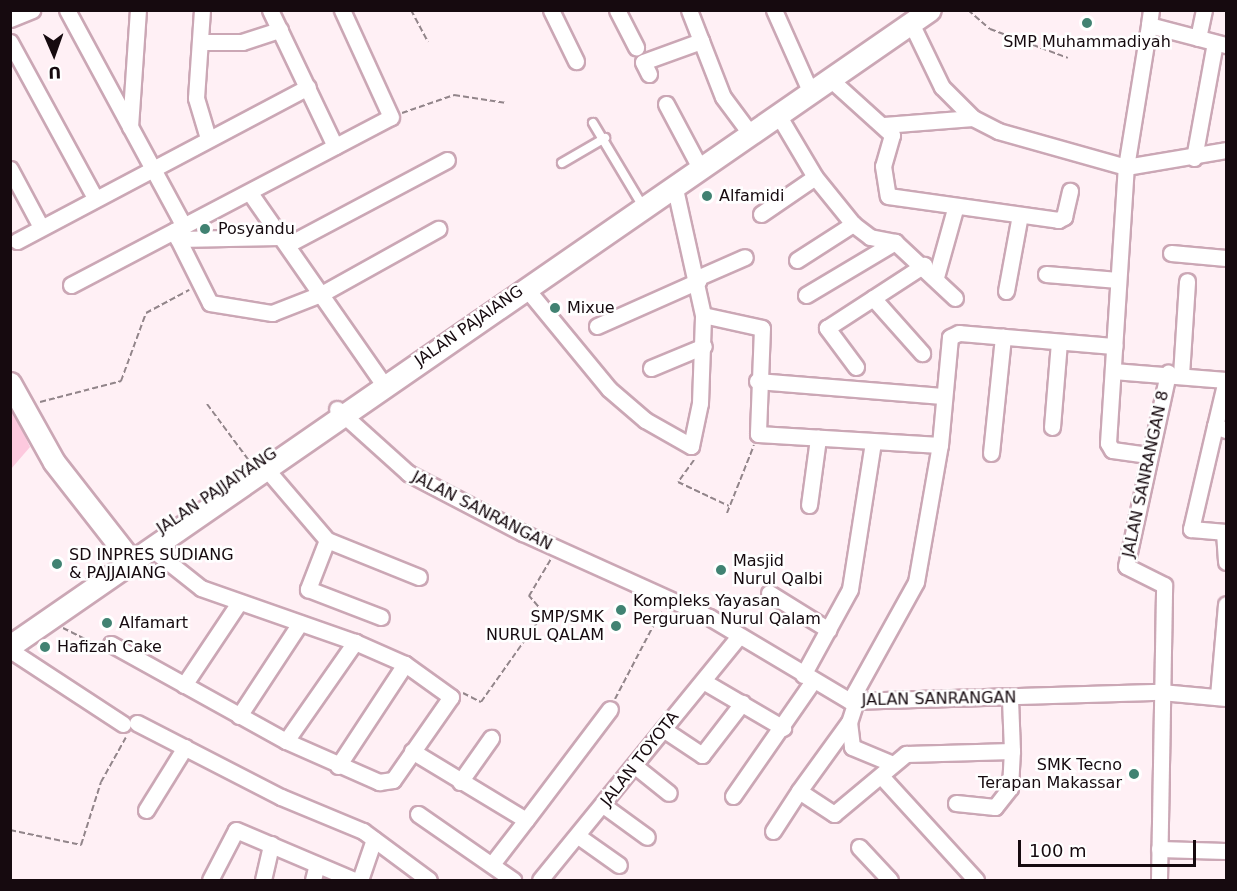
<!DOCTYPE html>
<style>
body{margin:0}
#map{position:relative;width:1237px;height:891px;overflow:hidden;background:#fff0f5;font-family:"DejaVu Sans",sans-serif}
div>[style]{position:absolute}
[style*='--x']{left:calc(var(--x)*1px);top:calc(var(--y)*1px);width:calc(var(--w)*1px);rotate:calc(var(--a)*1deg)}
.green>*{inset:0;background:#fdc9de}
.path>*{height:2px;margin-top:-1px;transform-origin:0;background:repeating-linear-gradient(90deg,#92858a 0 6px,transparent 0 9px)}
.roads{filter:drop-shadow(2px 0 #cba7b5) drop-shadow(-2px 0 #cba7b5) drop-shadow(0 2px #cba7b5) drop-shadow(0 -2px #cba7b5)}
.lane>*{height:8px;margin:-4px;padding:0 4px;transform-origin:4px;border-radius:4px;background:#fff}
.street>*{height:15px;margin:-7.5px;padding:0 7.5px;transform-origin:7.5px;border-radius:7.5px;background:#fff}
.secondary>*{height:21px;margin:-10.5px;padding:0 10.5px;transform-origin:10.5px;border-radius:10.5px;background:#fff}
.dots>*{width:16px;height:16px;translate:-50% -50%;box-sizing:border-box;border:3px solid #fff;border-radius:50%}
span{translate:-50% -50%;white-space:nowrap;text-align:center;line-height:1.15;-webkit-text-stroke:5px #fff;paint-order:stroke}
.poi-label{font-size:16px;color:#160a0f}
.left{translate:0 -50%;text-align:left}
.right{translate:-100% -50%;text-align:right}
.street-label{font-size:16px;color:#160a0f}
.frame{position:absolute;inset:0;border:12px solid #160a0f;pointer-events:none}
.north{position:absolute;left:24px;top:24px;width:60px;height:60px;-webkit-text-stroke:4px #fff;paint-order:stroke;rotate:178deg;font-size:16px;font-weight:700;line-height:24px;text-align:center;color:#160a0f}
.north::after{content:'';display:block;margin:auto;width:21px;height:27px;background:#160a0f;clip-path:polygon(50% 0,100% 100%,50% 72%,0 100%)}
.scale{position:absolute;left:1018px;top:840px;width:178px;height:27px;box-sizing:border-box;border:3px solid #160a0f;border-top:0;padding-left:8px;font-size:18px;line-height:21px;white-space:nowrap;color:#160a0f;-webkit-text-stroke:4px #fff;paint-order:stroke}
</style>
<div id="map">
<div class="green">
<div style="clip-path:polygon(10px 403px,30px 447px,11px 469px,10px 469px)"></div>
</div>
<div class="path">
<div style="--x:411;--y:10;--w:36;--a:62"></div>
<div style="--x:968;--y:10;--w:29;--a:41"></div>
<div style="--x:990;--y:29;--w:83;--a:20.4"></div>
<div style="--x:402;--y:113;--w:55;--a:-19.1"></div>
<div style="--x:454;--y:95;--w:53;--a:8.7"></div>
<div style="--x:40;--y:402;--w:84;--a:-14.5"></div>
<div style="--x:121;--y:381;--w:72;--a:-69.8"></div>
<div style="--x:146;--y:313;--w:49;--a:-28.1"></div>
<div style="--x:207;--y:404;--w:72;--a:53.4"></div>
<div style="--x:694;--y:460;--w:27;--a:126"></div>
<div style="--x:678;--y:482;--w:56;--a:25.2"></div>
<div style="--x:727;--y:513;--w:73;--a:-68.3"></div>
<div style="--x:63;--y:628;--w:40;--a:26.6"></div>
<div style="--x:463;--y:693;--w:20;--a:27"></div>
<div style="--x:481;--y:702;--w:109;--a:-54.7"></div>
<div style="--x:544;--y:613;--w:23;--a:-131"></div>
<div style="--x:529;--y:596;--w:43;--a:-59.3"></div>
<div style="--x:615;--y:699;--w:99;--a:-62.4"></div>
<div style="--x:10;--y:830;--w:73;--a:11.9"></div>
<div style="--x:81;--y:845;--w:66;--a:-72.4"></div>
<div style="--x:101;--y:782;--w:51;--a:-60.9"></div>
</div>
<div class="roads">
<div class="lane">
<div style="--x:593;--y:123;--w:96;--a:59.1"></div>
<div style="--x:562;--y:163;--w:50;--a:-30.2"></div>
</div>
<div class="street">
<div style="--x:67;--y:10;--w:246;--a:61.6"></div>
<div style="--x:202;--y:10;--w:88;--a:93.9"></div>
<div style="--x:196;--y:98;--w:42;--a:73.3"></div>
<div style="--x:270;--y:10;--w:151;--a:64.5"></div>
<div style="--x:551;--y:10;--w:57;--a:63.9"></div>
<div style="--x:617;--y:10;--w:42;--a:62.8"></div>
<div style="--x:689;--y:10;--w:93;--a:68.7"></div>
<div style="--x:723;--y:97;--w:44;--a:53.4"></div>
<div style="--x:774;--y:10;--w:89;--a:66"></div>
<div style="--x:1151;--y:10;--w:15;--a:98"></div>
<div style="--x:1149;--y:25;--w:80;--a:14.6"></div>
<div style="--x:10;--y:19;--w:24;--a:-22"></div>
<div style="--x:911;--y:23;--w:71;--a:64.2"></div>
<div style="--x:942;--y:87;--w:44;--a:45"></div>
<div style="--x:973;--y:118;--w:28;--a:27"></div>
<div style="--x:998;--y:131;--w:133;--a:15.7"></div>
<div style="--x:1126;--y:167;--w:101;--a:-9.6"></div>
<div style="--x:1198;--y:38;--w:29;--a:-78"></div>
<div style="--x:10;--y:42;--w:178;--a:61.4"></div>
<div style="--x:200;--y:42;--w:42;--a:0"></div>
<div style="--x:242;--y:42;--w:40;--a:-18"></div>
<div style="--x:649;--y:74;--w:13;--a:-117"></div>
<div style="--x:643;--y:62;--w:62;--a:-19.9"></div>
<div style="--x:829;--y:78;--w:85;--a:42.1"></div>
<div style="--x:892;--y:135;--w:32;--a:106"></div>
<div style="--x:883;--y:166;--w:30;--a:81"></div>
<div style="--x:888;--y:196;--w:172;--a:8"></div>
<div style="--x:1058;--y:220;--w:7;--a:-27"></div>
<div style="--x:1064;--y:217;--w:27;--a:-77"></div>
<div style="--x:666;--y:104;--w:70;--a:62"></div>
<div style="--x:777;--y:113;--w:74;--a:59.3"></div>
<div style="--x:815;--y:177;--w:60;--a:51"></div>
<div style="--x:853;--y:224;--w:21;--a:37"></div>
<div style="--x:870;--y:237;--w:25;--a:11"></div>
<div style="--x:895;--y:242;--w:82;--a:43"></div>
<div style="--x:884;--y:125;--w:89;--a:-4.5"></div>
<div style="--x:130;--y:127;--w:117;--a:-86.1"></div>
<div style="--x:1194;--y:158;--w:117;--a:-79.7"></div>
<div style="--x:10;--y:169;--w:66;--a:61.9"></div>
<div style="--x:250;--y:193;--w:234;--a:55.1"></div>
<div style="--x:761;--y:214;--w:65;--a:-34.4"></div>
<div style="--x:174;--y:231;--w:80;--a:63.4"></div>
<div style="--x:210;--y:303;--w:63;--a:9.2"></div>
<div style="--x:272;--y:313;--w:55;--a:-21.4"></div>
<div style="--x:323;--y:293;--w:132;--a:-29.1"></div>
<div style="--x:178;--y:239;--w:101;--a:-1.1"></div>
<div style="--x:17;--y:241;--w:329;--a:-27.9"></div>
<div style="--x:287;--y:245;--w:181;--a:-28"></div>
<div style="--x:1171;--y:253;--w:55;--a:5.2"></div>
<div style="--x:797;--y:260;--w:67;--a:-32.7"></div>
<div style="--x:1046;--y:274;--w:72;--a:4.8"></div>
<div style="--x:936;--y:277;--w:71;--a:-74.4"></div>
<div style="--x:697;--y:278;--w:52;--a:-23.6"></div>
<div style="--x:71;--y:285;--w:361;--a:-27.7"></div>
<div style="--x:391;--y:117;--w:118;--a:-114.6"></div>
<div style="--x:525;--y:287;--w:132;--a:50.5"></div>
<div style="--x:609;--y:389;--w:48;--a:40.7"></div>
<div style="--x:645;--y:420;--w:53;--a:29.5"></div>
<div style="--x:691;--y:446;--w:44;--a:-78.2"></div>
<div style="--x:700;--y:403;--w:88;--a:-88"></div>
<div style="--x:703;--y:315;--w:134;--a:-102.5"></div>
<div style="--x:1006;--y:291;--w:77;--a:-79.6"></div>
<div style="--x:806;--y:295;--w:104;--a:-30.8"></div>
<div style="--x:873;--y:298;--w:74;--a:48.3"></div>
<div style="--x:703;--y:315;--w:60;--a:12.4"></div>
<div style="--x:762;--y:328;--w:106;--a:92.2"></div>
<div style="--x:758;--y:434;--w:182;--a:3.5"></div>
<div style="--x:597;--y:326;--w:111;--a:-24"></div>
<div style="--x:856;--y:367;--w:49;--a:-126.6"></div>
<div style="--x:827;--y:328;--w:116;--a:-33"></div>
<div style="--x:651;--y:368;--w:57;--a:-22.5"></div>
<div style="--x:1113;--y:371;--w:113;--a:4.6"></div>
<div style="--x:1181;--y:375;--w:94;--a:-86.3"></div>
<div style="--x:1226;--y:380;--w:47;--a:103.4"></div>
<div style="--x:1215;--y:426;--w:12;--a:20"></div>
<div style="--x:757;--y:381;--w:186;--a:4.6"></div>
<div style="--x:337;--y:409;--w:96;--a:42"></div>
<div style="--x:408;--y:473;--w:130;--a:27.6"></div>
<div style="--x:523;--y:533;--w:204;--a:24.3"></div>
<div style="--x:709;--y:617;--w:164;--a:30.8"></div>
<div style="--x:850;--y:701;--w:311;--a:-1.7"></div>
<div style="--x:1161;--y:692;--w:65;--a:5.3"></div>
<div style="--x:1215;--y:426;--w:106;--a:103.1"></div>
<div style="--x:1191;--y:529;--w:35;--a:5"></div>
<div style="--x:1052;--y:427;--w:85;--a:-85.3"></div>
<div style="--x:991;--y:453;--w:117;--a:-84.1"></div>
<div style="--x:1148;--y:455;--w:36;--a:-172"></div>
<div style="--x:1112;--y:450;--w:8;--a:-120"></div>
<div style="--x:1108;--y:443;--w:277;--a:-86.3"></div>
<div style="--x:1126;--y:167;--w:144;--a:-80.8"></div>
<div style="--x:268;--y:471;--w:91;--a:49.5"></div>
<div style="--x:327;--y:540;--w:99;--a:21.9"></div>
<div style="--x:809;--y:505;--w:68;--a:-82.3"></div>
<div style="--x:1224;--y:532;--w:30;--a:86"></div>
<div style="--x:327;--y:540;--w:53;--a:111.2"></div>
<div style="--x:308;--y:589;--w:78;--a:21"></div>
<div style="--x:769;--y:593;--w:70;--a:31.7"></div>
<div style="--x:111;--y:644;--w:200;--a:29"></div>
<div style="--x:286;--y:741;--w:102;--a:23.8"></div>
<div style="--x:379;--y:782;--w:14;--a:-8"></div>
<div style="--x:393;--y:780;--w:101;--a:-55.1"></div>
<div style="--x:451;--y:697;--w:57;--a:-144.3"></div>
<div style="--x:405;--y:664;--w:55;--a:-156.3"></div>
<div style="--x:355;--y:642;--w:163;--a:-160.7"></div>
<div style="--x:201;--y:588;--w:63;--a:-141.5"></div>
<div style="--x:10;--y:650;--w:135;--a:33.2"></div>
<div style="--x:803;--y:675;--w:98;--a:-61.3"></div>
<div style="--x:850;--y:589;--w:149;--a:-81.1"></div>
<div style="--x:703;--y:681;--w:93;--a:30.4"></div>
<div style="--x:184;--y:685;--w:97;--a:-56.3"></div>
<div style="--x:1218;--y:696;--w:92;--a:-85"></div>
<div style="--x:850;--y:701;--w:136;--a:-61"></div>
<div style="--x:916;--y:582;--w:139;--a:-80.1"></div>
<div style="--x:940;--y:445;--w:108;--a:-84.7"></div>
<div style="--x:950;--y:337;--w:10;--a:-24"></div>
<div style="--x:959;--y:333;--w:156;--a:4.8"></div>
<div style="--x:856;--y:701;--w:22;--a:108"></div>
<div style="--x:849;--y:722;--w:25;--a:83"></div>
<div style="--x:852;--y:747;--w:44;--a:22.5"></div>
<div style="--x:239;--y:716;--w:111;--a:-56.7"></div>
<div style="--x:137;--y:723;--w:162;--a:27.2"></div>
<div style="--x:281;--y:797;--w:89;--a:22.5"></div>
<div style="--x:363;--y:831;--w:82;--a:36.6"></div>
<div style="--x:663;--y:729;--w:47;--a:33.7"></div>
<div style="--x:702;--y:755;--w:66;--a:-52.4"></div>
<div style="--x:286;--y:741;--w:121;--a:-55.1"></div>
<div style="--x:412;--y:751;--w:133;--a:31.2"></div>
<div style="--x:526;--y:820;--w:56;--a:127.7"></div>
<div style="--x:338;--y:766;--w:122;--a:-56.7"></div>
<div style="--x:635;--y:766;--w:43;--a:38.5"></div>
<div style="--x:881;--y:776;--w:141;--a:47.6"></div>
<div style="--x:460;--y:782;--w:54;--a:-54.8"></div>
<div style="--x:799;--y:791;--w:85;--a:-54.1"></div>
<div style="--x:733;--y:796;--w:140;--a:-55.2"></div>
<div style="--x:956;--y:803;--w:39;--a:6"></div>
<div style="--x:995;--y:807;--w:24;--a:-52"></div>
<div style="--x:1010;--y:788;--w:37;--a:-87"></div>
<div style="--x:603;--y:805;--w:54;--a:36"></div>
<div style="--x:146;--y:810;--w:74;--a:-58.2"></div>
<div style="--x:418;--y:814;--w:116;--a:34.8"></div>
<div style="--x:526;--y:820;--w:139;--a:-52.9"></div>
<div style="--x:773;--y:831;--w:48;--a:-57"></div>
<div style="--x:799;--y:791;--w:42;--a:33.3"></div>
<div style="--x:834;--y:814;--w:94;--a:-39.8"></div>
<div style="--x:906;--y:754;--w:106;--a:-1.6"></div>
<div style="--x:1012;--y:751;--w:53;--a:-92.2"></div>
<div style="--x:578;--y:836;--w:50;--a:35.3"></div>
<div style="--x:859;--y:847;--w:45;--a:46.8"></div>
<div style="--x:1159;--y:849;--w:67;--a:1.7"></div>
<div style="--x:210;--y:880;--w:56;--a:-62.5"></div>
<div style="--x:236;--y:830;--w:128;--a:23"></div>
<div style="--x:263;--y:880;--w:37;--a:-77"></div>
<div style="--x:313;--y:880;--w:16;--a:-76"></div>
<div style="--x:360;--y:880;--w:43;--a:-71.1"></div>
<div style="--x:540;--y:880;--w:315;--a:-50.8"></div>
<div style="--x:1159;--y:880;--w:295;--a:-89"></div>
<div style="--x:1164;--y:585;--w:42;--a:-153.4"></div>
<div style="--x:1126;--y:566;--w:198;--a:-77.7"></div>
</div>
<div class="secondary">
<div style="--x:10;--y:383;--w:90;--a:60.9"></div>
<div style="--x:54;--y:462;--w:127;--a:52"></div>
<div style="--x:10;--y:646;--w:1118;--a:-34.66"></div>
</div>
</div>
<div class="dots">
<div style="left:1087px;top:23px;background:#418272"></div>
<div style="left:707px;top:196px;background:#418272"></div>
<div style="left:205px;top:229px;background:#418272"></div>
<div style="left:555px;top:308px;background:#418272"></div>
<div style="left:57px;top:564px;background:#418272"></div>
<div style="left:721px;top:570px;background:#418272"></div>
<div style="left:621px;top:610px;background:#418272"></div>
<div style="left:107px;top:623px;background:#418272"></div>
<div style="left:616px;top:626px;background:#418272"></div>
<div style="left:45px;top:647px;background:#418272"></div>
<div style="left:1134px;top:774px;background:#418272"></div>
</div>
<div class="poi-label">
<span style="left:1087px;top:42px">SMP Muhammadiyah</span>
<span class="left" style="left:719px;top:196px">Alfamidi</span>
<span class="left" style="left:218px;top:229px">Posyandu</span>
<span class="left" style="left:567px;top:308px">Mixue</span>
<span class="left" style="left:69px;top:564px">SD INPRES SUDIANG<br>&amp; PAJJAIANG</span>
<span class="left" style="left:733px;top:570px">Masjid<br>Nurul Qalbi</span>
<span class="left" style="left:633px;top:610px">Kompleks Yayasan<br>Perguruan Nurul Qalam</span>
<span class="right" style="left:604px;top:626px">SMP/SMK<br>NURUL QALAM</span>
<span class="left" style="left:119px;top:623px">Alfamart</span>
<span class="left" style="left:57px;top:647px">Hafizah Cake</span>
<span class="right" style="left:1122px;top:774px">SMK Tecno<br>Terapan Makassar</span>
</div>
<div class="street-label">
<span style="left:469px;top:326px;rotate:-35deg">JALAN PAJAIANG</span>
<span style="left:1146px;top:474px;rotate:-78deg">JALAN SANRANGAN 8</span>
<span style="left:217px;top:491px;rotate:-34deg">JALAN PAJJAIYANG</span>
<span style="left:482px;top:511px;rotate:27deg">JALAN SANRANGAN</span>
<span style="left:939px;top:699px;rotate:-1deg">JALAN SANRANGAN</span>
<span style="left:640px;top:759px;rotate:-52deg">JALAN TOYOTA</span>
</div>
<div class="frame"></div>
<div class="north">U</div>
<div class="scale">100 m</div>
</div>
